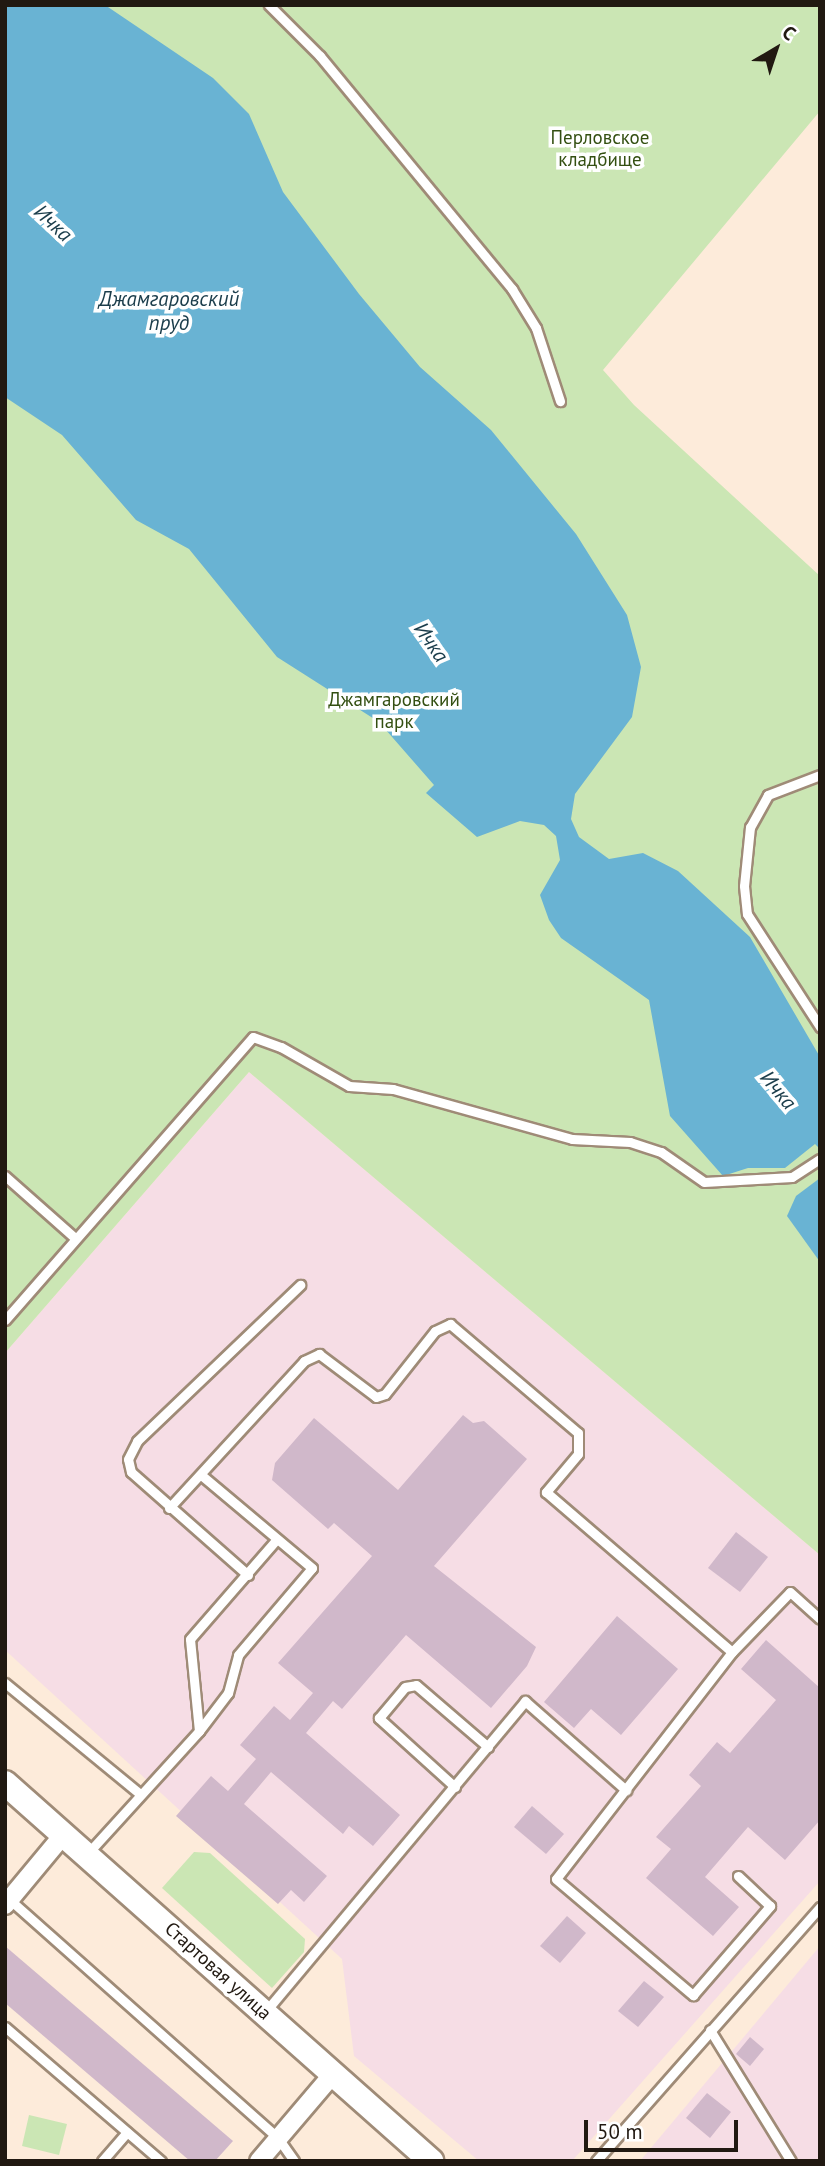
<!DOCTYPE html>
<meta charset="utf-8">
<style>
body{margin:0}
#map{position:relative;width:825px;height:2166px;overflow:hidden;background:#fdebda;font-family:"PT Sans",sans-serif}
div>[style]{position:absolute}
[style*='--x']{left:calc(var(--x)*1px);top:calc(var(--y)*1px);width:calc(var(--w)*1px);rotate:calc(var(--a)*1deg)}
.medical>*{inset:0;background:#f6dde5}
.green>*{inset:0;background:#cbe6b4}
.water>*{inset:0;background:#69b3d3}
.building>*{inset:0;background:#d0b8ca}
.roads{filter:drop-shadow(2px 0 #9f8b77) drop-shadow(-2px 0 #9f8b77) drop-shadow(0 2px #9f8b77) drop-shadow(0 -2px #9f8b77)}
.lane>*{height:9px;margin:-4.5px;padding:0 4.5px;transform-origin:4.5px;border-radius:4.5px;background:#fff}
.street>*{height:18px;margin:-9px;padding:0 9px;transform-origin:9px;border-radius:9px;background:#fff}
.secondary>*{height:24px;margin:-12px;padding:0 12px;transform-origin:12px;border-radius:12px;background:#fff}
span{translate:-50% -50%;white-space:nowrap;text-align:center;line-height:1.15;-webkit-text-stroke:7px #fff;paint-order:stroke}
.park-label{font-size:19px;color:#334f11}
.street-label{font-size:19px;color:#211911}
.water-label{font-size:21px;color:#1b3d4b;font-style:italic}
.frame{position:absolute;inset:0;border:7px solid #211911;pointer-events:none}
.north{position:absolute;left:741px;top:14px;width:70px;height:70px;-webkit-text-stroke:5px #fff;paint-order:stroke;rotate:39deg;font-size:19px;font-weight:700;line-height:28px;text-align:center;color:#211911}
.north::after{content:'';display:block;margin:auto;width:24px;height:32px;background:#211911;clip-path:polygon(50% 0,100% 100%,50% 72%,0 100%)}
.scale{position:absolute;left:584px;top:2120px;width:154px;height:32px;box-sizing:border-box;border:4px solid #211911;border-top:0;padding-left:9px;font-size:21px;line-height:24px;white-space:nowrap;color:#211911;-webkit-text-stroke:5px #fff;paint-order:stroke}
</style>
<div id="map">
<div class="medical">
<div style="clip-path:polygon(249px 1072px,820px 1555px,820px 1881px,572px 2161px,479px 2161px,354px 2056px,342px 1959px,5px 1650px,5px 1353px)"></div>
<div style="clip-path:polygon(820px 1946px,820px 2161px,640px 2161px)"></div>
</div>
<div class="green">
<div style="clip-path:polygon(5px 5px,820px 5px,820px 111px,603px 370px,634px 405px,820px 576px,820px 1555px,249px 1072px,5px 1353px)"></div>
<div style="clip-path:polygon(194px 1852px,210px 1853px,305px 1939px,304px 1952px,272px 1988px,162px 1888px)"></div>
<div style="clip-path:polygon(29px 2115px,67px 2124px,59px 2155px,22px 2146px)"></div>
</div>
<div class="water">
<div style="clip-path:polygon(5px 5px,105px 5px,213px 78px,249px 114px,283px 192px,359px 294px,420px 367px,491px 430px,576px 534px,627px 615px,641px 667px,632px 717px,575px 794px,571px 819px,579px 837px,609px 859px,643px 853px,678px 871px,750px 937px,820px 1057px,820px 1149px,815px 1144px,785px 1168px,748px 1168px,723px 1176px,670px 1116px,649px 1000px,561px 938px,549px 920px,540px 895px,560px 860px,556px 836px,544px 825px,520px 821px,477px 837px,426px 793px,434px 785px,379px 722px,277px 657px,189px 549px,136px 520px,62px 435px,5px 397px)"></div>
<div style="clip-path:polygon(820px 1178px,820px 1262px,787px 1216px,796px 1196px)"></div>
</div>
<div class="building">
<div style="clip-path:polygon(463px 1415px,473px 1423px,484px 1421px,527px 1459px,434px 1566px,536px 1647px,527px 1666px,491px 1708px,406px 1635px,342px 1709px,333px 1701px,306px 1733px,400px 1815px,373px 1846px,349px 1826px,343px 1834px,271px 1772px,244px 1804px,327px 1876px,304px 1902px,291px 1890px,278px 1904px,176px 1816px,211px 1776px,228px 1791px,256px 1759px,240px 1745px,274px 1706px,290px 1720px,313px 1693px,278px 1663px,372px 1556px,334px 1523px,328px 1529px,272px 1480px,275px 1463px,314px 1418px,398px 1490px)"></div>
<div style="clip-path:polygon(736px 1532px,768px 1557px,740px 1592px,708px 1568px)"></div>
<div style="clip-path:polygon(617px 1616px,678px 1669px,621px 1735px,591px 1709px,574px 1728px,544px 1702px)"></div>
<div style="clip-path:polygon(766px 1640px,820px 1688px,820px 1820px,785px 1860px,748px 1827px,705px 1877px,739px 1907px,713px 1936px,646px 1878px,671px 1849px,656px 1837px,701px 1786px,689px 1775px,717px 1742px,730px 1753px,776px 1700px,741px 1669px)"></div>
<div style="clip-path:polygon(532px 1806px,564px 1834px,546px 1854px,514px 1827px)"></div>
<div style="clip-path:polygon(567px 1916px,586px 1933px,560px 1963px,540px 1946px)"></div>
<div style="clip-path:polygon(5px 1946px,233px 2141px,215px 2161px,190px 2161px,5px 2003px)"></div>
<div style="clip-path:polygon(644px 1981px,664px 1997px,638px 2027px,618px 2011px)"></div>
<div style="clip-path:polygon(750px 2037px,764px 2049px,750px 2066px,736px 2054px)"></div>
<div style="clip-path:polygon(707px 2093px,731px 2112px,710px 2138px,686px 2118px)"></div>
</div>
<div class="roads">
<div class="lane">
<div style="--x:269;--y:5;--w:72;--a:45"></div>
<div style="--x:320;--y:56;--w:302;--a:50.5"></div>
<div style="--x:512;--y:289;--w:46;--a:58.4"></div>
<div style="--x:536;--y:328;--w:77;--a:71.8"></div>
<div style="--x:820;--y:775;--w:56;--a:159"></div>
<div style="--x:768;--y:795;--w:37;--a:119"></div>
<div style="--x:750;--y:827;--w:59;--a:95.8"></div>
<div style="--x:744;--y:886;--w:28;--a:84"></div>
<div style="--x:747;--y:914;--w:135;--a:57.1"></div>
<div style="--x:5;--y:1176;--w:94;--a:41.5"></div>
<div style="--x:5;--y:1320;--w:376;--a:-48.8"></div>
<div style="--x:253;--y:1037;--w:30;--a:20"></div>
<div style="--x:281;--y:1047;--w:78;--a:29.8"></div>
<div style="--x:349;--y:1086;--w:44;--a:3.9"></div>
<div style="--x:393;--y:1089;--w:186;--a:15.6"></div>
<div style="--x:572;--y:1139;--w:58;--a:3"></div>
<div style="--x:630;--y:1142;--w:33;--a:18"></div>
<div style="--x:661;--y:1152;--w:52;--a:34.9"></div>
<div style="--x:704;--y:1182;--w:88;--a:-3.3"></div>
<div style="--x:792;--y:1177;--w:33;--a:-33"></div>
<div style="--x:169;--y:1508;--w:200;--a:-47.4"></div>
<div style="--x:304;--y:1361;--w:17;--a:-25"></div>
<div style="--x:319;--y:1354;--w:71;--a:37"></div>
<div style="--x:376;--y:1397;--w:9;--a:-18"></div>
<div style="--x:385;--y:1394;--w:80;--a:-51.6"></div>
<div style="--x:435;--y:1331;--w:17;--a:-25"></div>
<div style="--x:450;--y:1324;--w:168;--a:40.4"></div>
<div style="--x:578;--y:1433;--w:21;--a:90"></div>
<div style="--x:578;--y:1454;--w:50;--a:130.1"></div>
<div style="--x:546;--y:1492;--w:245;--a:40.7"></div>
<div style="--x:732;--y:1652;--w:287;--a:127.8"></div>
<div style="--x:556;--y:1879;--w:180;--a:40.3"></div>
<div style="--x:693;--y:1995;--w:118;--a:-49.1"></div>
<div style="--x:770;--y:1906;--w:44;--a:-136.8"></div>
<div style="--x:248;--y:1575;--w:156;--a:-138.6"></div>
<div style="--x:131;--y:1472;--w:13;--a:-103"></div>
<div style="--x:128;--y:1459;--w:20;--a:-63"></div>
<div style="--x:137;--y:1441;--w:226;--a:-43.7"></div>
<div style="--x:732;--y:1652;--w:83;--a:-46"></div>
<div style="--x:790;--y:1592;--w:40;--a:42"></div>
<div style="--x:5;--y:1683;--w:175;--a:39.4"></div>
<div style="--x:199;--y:1731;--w:92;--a:-95.6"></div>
<div style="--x:190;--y:1639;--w:131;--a:-49"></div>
<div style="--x:455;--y:1787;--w:103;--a:-137.8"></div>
<div style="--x:379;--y:1718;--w:40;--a:-50"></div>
<div style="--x:405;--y:1687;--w:11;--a:-10"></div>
<div style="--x:416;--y:1685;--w:95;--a:40.7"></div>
<div style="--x:88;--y:1853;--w:165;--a:-47.7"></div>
<div style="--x:199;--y:1731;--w:48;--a:-52.7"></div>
<div style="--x:228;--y:1693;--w:39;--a:-75"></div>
<div style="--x:238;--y:1655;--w:114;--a:-49.6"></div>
<div style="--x:312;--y:1568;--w:145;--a:-140"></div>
<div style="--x:9;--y:1899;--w:360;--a:41.6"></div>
<div style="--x:278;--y:2138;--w:28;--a:55"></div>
<div style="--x:266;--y:2011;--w:404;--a:-50.1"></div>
<div style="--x:525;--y:1701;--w:135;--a:41.4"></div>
<div style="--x:5;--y:2027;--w:206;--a:40.7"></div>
<div style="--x:710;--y:2030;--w:154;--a:58.3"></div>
<div style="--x:102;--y:2161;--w:38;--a:-49"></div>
<div style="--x:596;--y:2161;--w:339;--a:-48.6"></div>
</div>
<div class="street">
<div style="--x:5;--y:1905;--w:92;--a:-50.3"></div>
<div style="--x:259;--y:2161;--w:114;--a:-49.6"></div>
</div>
<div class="secondary">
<div style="--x:5;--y:1783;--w:570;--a:41.58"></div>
</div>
</div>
<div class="park-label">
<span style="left:600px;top:149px">Перловское<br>кладбище</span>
<span style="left:394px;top:711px">Джамгаровский<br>парк</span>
</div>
<div class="street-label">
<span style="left:218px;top:1971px;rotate:42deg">Стартовая улица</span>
</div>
<div class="water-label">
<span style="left:53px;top:223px;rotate:43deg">Ичка</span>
<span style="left:169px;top:311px">Джамгаровский<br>пруд</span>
<span style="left:431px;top:642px;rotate:55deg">Ичка</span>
<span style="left:778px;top:1090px;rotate:50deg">Ичка</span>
</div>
<div class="frame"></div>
<div class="north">С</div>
<div class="scale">50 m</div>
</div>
